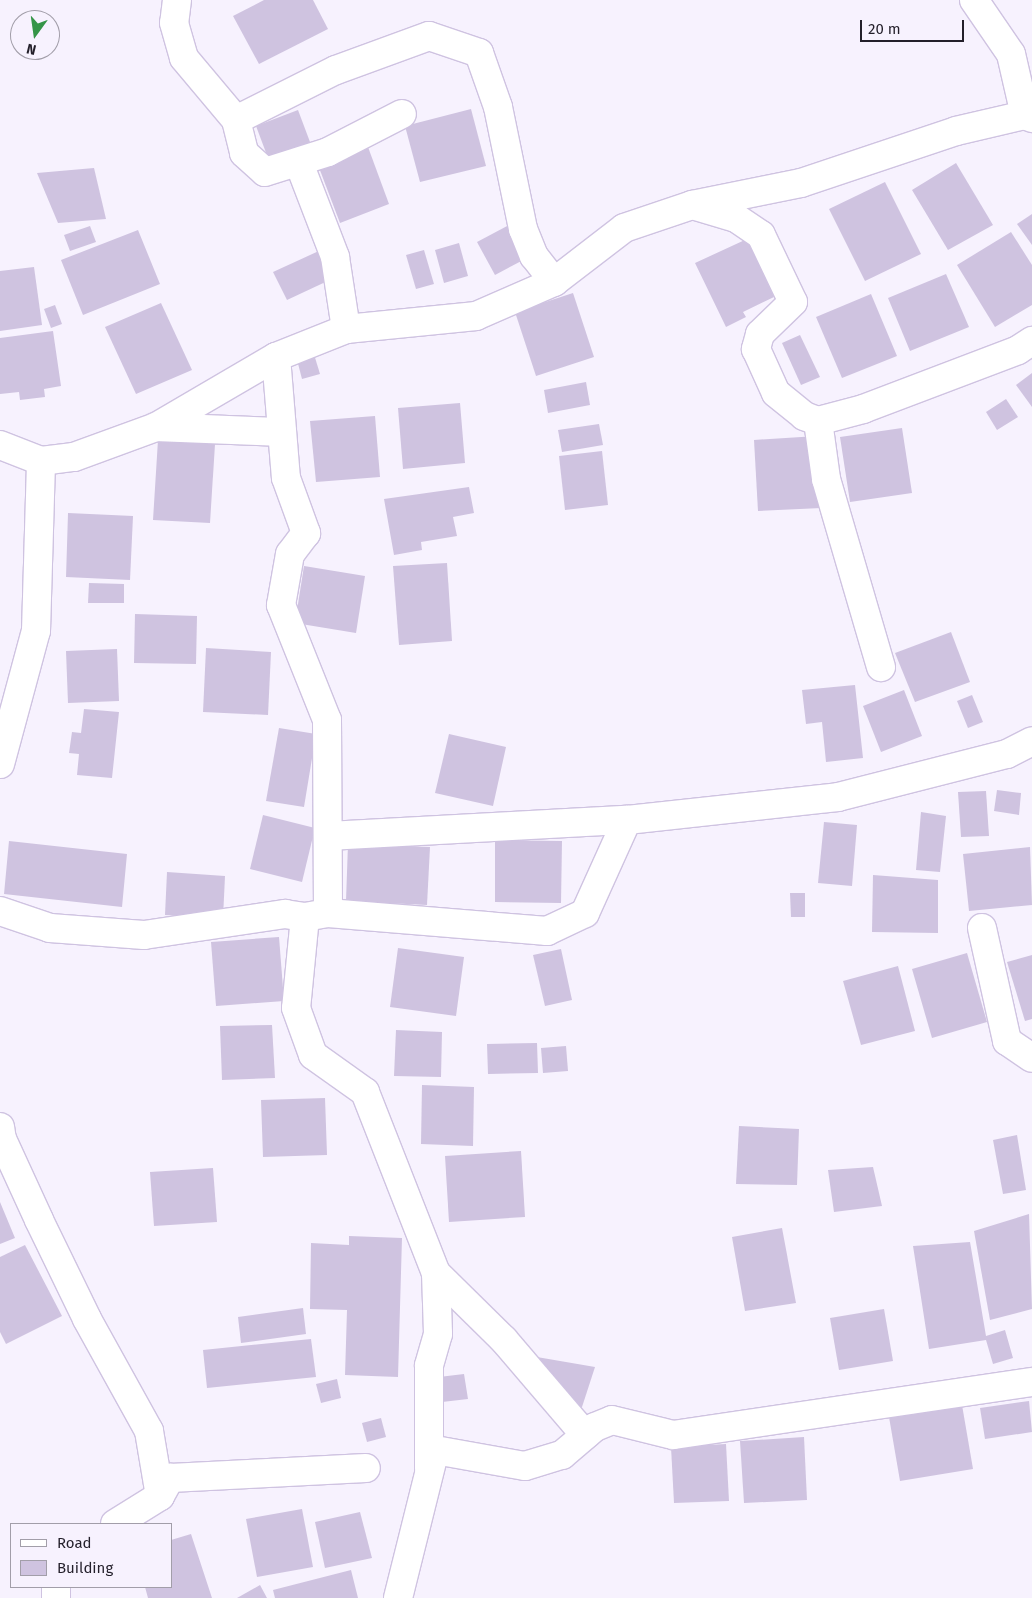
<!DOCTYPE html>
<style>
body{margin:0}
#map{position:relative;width:1032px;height:1598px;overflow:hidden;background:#f7f2fe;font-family:"Fira Sans",sans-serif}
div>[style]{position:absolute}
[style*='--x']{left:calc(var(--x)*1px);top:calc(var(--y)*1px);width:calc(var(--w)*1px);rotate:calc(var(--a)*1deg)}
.building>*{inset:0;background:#cfc3e0}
.roads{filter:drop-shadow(1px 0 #cfc3e1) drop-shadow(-1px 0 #cfc3e1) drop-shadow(0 1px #cfc3e1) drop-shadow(0 -1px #cfc3e1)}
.minor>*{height:28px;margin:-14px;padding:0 14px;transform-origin:14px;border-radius:14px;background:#fff}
span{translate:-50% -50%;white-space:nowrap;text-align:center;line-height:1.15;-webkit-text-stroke:5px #f7f2fe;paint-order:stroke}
.legend{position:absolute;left:10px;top:1523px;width:162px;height:65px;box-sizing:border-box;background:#f7f2fe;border:1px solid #a29ea9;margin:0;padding:6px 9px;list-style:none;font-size:15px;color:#231f2a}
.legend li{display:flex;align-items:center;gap:10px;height:25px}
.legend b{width:25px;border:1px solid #a29ea9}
.north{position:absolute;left:10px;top:10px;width:50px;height:50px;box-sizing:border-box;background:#f7f2fe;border:1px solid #a29ea9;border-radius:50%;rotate:194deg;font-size:14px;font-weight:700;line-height:20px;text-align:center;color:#231f2a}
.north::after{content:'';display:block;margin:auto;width:18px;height:22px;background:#359548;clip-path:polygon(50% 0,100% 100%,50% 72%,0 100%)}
.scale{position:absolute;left:860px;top:20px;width:104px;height:22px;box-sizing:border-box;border:2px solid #231f2a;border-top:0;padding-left:6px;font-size:15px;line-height:18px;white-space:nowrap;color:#231f2a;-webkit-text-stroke:4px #f7f2fe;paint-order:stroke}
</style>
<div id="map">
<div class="building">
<div style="clip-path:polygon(264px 0,313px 0,328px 29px,259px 64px,233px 16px)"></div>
<div style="clip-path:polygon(471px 109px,486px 166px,420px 182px,405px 126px)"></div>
<div style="clip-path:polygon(298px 110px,313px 150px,271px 166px,256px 126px)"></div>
<div style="clip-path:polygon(368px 147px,389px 204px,340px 223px,318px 165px)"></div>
<div style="clip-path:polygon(956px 163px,993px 225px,948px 250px,912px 190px)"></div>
<div style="clip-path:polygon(94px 168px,106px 219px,58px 223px,37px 173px)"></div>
<div style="clip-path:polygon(885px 182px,921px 254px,865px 281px,829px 209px)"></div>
<div style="clip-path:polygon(1032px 214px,1032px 245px,1017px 224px)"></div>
<div style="clip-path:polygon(509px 225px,527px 258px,495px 275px,477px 242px)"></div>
<div style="clip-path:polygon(90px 226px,96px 242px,70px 251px,64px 235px)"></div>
<div style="clip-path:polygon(138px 230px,160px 284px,83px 315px,61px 260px)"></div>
<div style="clip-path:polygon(1011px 232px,1032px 265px,1032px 305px,995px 327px,957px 265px)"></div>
<div style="clip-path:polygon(747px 239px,774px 297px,743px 312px,746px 317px,726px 327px,695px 263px)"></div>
<div style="clip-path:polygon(459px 243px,468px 276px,444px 283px,435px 250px)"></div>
<div style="clip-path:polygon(321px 250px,334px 278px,287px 300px,273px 272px)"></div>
<div style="clip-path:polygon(424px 250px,434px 284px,416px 289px,406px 255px)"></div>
<div style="clip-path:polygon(34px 267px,42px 325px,0 331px,0 271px)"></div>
<div style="clip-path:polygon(946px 274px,969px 327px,910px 351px,888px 298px)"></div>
<div style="clip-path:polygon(573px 293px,594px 357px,536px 376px,515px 312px)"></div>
<div style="clip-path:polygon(871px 294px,897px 356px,842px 378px,816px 317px)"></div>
<div style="clip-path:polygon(161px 303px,192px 370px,136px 394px,105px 327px)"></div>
<div style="clip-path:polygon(55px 305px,62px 324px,51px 328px,44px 309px)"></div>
<div style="clip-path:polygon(53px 331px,61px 386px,44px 389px,45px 397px,20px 400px,19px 392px,0 394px,0 338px)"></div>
<div style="clip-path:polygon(800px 335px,820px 377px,801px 385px,782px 343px)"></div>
<div style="clip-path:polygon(313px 351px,320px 374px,302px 379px,296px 356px)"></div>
<div style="clip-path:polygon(1032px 373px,1032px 407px,1016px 385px)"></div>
<div style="clip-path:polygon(586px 382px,590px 405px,548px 413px,544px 390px)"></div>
<div style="clip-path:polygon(1006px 399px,1018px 417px,997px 430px,986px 412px)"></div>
<div style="clip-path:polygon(460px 403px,465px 463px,403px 469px,398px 408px)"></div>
<div style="clip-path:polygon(375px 416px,380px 477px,316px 482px,310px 421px)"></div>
<div style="clip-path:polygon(599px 424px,603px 445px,562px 452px,558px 430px)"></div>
<div style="clip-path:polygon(902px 428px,912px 493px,850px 502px,840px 437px)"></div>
<div style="clip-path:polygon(817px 436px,821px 508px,758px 511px,754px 440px)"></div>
<div style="clip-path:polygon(158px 440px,215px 444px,210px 523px,153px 520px)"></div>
<div style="clip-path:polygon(602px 451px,608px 505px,565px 510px,559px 456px)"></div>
<div style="clip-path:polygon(469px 487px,474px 513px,453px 517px,457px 536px,421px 542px,422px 550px,394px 555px,384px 499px)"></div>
<div style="clip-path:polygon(68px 513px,133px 516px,130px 580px,66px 577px)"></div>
<div style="clip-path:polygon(447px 563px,452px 641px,399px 645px,393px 566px)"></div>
<div style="clip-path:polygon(304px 566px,365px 576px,356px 633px,295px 623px)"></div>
<div style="clip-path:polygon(89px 583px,124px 584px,124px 603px,88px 603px)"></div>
<div style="clip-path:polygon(135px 614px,197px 616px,196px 664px,134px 663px)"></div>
<div style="clip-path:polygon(951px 632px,970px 682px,915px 702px,895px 653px)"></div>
<div style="clip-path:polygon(206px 648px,271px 652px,268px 715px,203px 712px)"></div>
<div style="clip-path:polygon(117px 649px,119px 701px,68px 703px,66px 651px)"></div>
<div style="clip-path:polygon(855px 685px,863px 758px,826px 762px,822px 722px,806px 724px,802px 690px)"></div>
<div style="clip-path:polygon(904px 690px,922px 736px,881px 752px,863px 706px)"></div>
<div style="clip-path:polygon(972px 695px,983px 722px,968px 728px,957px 701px)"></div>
<div style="clip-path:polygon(84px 709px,119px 712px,112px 778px,77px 775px,79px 754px,69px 753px,72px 732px,81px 733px)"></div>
<div style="clip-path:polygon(279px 728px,316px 734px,304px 807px,266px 801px)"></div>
<div style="clip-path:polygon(449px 734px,506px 747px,493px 806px,435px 793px)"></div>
<div style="clip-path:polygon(997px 790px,1021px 793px,1019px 815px,994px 811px)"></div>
<div style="clip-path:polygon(986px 791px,989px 836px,961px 837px,958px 792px)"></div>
<div style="clip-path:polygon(921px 812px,946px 816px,940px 872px,916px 870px)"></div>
<div style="clip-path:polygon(263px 815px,315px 828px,302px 882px,250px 869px)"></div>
<div style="clip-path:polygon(824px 822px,857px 825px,852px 886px,818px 883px)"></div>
<div style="clip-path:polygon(495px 840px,562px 841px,561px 903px,495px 902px)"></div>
<div style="clip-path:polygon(9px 841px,127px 854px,122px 907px,4px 894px)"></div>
<div style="clip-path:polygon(348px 844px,430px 847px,427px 905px,346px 901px)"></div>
<div style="clip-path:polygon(1030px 847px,1032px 905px,969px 911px,963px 854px)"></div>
<div style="clip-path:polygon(167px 872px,225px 876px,223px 918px,165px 915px)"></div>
<div style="clip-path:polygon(873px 875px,938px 880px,938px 933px,872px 932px)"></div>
<div style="clip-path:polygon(790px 893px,805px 893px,805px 917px,791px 917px)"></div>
<div style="clip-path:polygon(279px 937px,284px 1001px,216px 1006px,211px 942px)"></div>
<div style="clip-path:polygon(398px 948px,464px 957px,456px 1016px,390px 1007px)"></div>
<div style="clip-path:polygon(561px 949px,572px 1000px,545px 1006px,533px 955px)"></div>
<div style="clip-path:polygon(967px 953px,987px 1022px,932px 1038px,912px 969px)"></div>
<div style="clip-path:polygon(1032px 955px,1032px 1019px,1025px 1021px,1007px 962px)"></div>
<div style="clip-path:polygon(898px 966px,915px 1031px,861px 1045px,843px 981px)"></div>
<div style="clip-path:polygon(272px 1025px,275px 1078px,222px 1080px,220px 1026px)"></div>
<div style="clip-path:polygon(396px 1030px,442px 1032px,441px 1077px,394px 1076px)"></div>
<div style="clip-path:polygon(537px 1043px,538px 1073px,488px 1074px,487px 1044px)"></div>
<div style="clip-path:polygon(566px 1046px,568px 1071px,543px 1073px,541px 1048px)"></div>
<div style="clip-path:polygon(422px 1085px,474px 1087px,473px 1146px,421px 1144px)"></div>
<div style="clip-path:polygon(325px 1098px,327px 1155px,263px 1157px,261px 1100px)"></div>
<div style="clip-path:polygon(739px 1126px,799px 1129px,797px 1185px,736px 1184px)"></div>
<div style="clip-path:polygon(1017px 1135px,1026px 1190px,1003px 1194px,993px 1140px)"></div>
<div style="clip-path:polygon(521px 1151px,525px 1217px,449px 1222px,445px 1156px)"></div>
<div style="clip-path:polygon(873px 1167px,882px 1206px,834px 1212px,828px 1170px)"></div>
<div style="clip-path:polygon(213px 1168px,217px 1222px,154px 1226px,150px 1172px)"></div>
<div style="clip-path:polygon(0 1202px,15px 1238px,0 1244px)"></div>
<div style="clip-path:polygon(1029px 1214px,1032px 1309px,990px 1320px,974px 1231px)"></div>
<div style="clip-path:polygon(782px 1228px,796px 1303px,745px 1311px,732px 1237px)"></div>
<div style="clip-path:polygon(349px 1236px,402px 1238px,398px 1377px,345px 1375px,347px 1310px,310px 1309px,311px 1243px,349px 1245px)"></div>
<div style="clip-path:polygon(970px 1242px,986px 1336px,1005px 1330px,1013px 1358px,993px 1364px,986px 1340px,929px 1349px,913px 1246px)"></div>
<div style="clip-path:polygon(25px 1245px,62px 1316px,6px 1344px,0 1332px,0 1257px)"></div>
<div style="clip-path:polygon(303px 1308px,306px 1334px,241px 1343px,238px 1317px)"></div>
<div style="clip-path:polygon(884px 1309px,893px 1361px,839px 1370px,830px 1318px)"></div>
<div style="clip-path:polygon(311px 1339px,316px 1377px,207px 1388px,203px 1350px)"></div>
<div style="clip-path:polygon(531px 1356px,595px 1367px,582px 1407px,538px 1403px)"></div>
<div style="clip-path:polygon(464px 1374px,468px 1399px,442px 1402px,439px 1377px)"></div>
<div style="clip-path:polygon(337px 1379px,341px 1398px,321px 1403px,316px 1384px)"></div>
<div style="clip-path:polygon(1029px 1401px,1032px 1432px,985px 1439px,980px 1408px)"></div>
<div style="clip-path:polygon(962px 1405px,973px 1469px,900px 1481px,889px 1417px)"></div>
<div style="clip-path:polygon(381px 1418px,386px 1437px,367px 1442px,362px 1423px)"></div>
<div style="clip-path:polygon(804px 1437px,807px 1500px,744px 1503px,740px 1441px)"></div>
<div style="clip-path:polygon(726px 1444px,729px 1501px,674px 1503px,671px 1447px)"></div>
<div style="clip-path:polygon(302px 1509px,313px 1567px,257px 1577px,246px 1519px)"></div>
<div style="clip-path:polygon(360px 1512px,372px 1558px,325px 1568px,315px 1522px)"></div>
<div style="clip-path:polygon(191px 1534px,212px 1598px,148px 1598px,145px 1587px,171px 1587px,171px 1540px)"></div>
<div style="clip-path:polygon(351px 1570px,358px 1598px,275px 1598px,273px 1590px)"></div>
<div style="clip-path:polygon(260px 1585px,267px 1598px,237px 1598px)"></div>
</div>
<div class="roads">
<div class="minor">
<div style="--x:177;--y:0;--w:23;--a:97"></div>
<div style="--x:174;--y:23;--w:36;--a:74"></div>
<div style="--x:184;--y:58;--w:81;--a:50"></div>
<div style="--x:236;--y:120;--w:34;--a:76"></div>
<div style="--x:244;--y:153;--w:28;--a:42"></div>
<div style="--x:265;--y:172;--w:66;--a:-17.6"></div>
<div style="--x:328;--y:152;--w:83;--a:-27.2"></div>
<div style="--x:974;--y:0;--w:65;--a:55.6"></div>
<div style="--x:1011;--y:54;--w:63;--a:77.1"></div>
<div style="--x:236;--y:120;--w:112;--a:-26.6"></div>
<div style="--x:336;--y:70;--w:99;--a:-20.1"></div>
<div style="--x:429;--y:36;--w:53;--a:18.8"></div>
<div style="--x:479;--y:53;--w:57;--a:70.6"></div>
<div style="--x:498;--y:107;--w:125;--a:78.4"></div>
<div style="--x:523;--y:229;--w:29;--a:68"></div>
<div style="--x:534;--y:256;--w:33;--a:52"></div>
<div style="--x:299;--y:163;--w:101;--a:69"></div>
<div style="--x:335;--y:257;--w:73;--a:81.3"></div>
<div style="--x:696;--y:206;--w:42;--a:16.7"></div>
<div style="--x:736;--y:218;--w:30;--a:34"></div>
<div style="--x:761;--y:235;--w:74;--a:64.5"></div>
<div style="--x:793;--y:302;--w:46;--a:135.9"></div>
<div style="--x:760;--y:334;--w:16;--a:105"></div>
<div style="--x:756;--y:349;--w:48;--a:65.6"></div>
<div style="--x:776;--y:393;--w:36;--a:39"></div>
<div style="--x:804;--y:416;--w:15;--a:20"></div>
<div style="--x:818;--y:421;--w:59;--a:82.1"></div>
<div style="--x:826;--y:479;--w:196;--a:73.7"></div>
<div style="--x:276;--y:357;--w:121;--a:85.3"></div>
<div style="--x:286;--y:478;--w:59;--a:70"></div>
<div style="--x:306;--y:533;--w:26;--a:127"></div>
<div style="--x:290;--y:554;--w:52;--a:100"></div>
<div style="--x:281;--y:605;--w:124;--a:68.2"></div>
<div style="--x:327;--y:720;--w:193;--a:89.7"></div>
<div style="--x:818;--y:421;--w:47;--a:-14.9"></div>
<div style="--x:863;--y:409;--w:166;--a:-20.8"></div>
<div style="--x:1018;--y:350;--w:17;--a:-33"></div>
<div style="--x:156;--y:427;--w:126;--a:2.3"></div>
<div style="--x:0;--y:445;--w:44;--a:21.3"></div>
<div style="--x:41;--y:461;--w:33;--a:-7"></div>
<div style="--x:74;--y:457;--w:87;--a:-20.1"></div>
<div style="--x:156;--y:427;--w:139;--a:-30.3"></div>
<div style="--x:276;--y:357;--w:75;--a:-21.8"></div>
<div style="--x:346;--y:329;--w:131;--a:-5.7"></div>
<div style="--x:476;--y:316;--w:85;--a:-23.6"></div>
<div style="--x:554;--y:282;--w:88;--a:-37.6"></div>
<div style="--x:624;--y:228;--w:72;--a:-18.7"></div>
<div style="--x:692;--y:205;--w:111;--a:-11.4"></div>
<div style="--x:801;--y:183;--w:163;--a:-18.5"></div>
<div style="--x:956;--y:131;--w:71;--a:-13.1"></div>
<div style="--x:1025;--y:115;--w:8;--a:23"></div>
<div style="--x:0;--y:764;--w:138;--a:-74.9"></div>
<div style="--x:36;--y:631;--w:170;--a:-88.3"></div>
<div style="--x:328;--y:836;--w:299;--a:-3.1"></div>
<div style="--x:627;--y:820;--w:212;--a:-6.2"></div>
<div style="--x:838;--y:797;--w:174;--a:-14.3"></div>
<div style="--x:1007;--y:754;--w:28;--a:-27"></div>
<div style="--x:0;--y:911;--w:53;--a:18.8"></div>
<div style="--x:50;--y:928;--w:94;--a:4.3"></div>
<div style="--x:144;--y:935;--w:143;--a:-8.5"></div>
<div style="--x:285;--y:914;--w:20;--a:9"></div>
<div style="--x:305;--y:917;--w:23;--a:-10"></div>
<div style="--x:328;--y:913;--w:220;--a:4.7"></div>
<div style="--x:547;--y:931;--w:42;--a:-25.3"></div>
<div style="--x:585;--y:913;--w:102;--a:-65.7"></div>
<div style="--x:305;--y:917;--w:91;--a:95.6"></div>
<div style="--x:296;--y:1008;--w:50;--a:70.1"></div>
<div style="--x:313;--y:1055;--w:64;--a:35.4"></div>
<div style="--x:365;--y:1092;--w:194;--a:68.6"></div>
<div style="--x:436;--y:1273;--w:61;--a:88.1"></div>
<div style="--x:438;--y:1334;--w:33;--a:106"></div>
<div style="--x:429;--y:1366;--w:102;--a:90"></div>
<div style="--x:982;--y:928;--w:116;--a:77.5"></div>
<div style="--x:1007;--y:1041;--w:30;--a:34"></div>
<div style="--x:0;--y:1127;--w:12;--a:81"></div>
<div style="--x:2;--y:1139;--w:89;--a:65.4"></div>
<div style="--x:39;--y:1220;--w:110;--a:64.1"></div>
<div style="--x:87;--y:1319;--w:128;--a:61"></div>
<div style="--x:149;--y:1431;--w:66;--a:80.4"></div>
<div style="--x:160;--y:1496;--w:53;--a:148.1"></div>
<div style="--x:436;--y:1273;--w:95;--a:44.6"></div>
<div style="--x:504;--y:1340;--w:125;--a:49.5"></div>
<div style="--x:160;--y:1496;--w:21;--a:-61"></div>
<div style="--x:170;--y:1478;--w:196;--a:-2.9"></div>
<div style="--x:56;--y:1598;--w:11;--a:-90"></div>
<div style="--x:398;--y:1598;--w:153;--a:-76"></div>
<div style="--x:435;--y:1450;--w:91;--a:10.1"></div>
<div style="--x:525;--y:1466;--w:39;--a:-17"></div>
<div style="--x:562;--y:1455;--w:43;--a:-40.3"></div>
<div style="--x:595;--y:1427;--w:18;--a:-22"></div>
<div style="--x:612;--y:1420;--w:63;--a:13.8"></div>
<div style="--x:673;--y:1435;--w:363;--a:-8.4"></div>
</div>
</div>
<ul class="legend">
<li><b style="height:6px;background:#fff"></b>Road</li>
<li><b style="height:14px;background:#cfc3e0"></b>Building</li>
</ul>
<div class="north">N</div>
<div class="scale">20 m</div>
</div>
